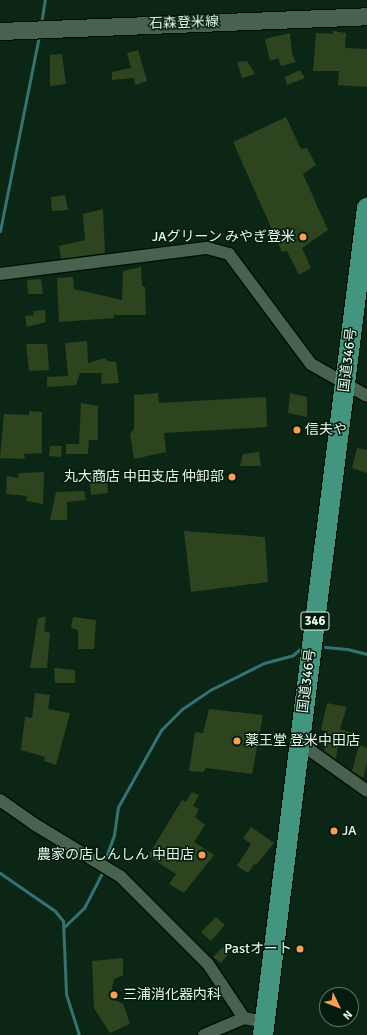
<!DOCTYPE html>
<meta charset="utf-8">
<style>
body{margin:0}
#map{position:relative;width:367px;height:1035px;overflow:hidden;background:#0c2616;font-family:Signika,"Noto Sans JP",sans-serif}
div>[style]{position:absolute}
[style*='--x']{left:calc(var(--x)*1px);top:calc(var(--y)*1px);width:calc(var(--w)*1px);rotate:calc(var(--a)*1deg)}
.stream>*{height:3px;margin:-1.5px;padding:0 1.5px;transform-origin:1.5px;border-radius:1.5px;background:#337371}
.building>*{inset:0;background:#2d441f}
.roads{filter:drop-shadow(1px 0 #000e03) drop-shadow(-1px 0 #000e03) drop-shadow(0 1px #000e03) drop-shadow(0 -1px #000e03)}
.minor>*{height:12px;margin:-6px;padding:0 6px;transform-origin:6px;border-radius:6px;background:#47624f}
.secondary>*{height:17px;margin:-8.5px;padding:0 8.5px;transform-origin:8.5px;border-radius:8.5px;background:#47624f}
.trunk>*{height:20px;margin:-10px;padding:0 10px;transform-origin:10px;border-radius:10px;background:#42957e}
.dots>*{width:11px;height:11px;translate:-50% -50%;box-sizing:border-box;border:2px solid #031c0d;border-radius:50%}
span{translate:-50% -50%;white-space:nowrap;text-align:center;line-height:1.15;-webkit-text-stroke:3px #031c0d;paint-order:stroke}
.shield-label span{padding:1px 3px;background:#031c0d;border:1px solid;border-radius:3px;-webkit-text-stroke-width:0}
.shield-label{font-size:13px;color:#e7f7eb;font-weight:700}
.street-label{font-size:14px;color:#e7f7eb}
.poi-label{font-size:14px;color:#e7f7eb}
.right{translate:-100% -50%;text-align:right}
.left{translate:0 -50%;text-align:left}
.north{position:absolute;left:319px;top:987px;width:40px;height:40px;box-sizing:border-box;background:#031c0d;border:1px solid #5e7466;border-radius:50%;rotate:133deg;font-size:11px;font-weight:700;line-height:16px;text-align:center;color:#e7f7eb}
.north::after{content:'';display:block;margin:auto;width:14px;height:18px;background:#fc9d54;clip-path:polygon(50% 0,100% 100%,50% 72%,0 100%)}
</style>
<div id="map">
<div class="stream">
<div style="--x:41;--y:24;--w:24;--a:-81"></div>
<div style="--x:0;--y:231;--w:200;--a:-78.7"></div>
<div style="--x:325;--y:647;--w:22;--a:5"></div>
<div style="--x:347;--y:649;--w:21;--a:14"></div>
<div style="--x:106;--y:857;--w:23;--a:-70"></div>
<div style="--x:114;--y:835;--w:28;--a:-82"></div>
<div style="--x:118;--y:807;--w:88;--a:-60.8"></div>
<div style="--x:161;--y:730;--w:30;--a:-45"></div>
<div style="--x:182;--y:709;--w:36;--a:-34"></div>
<div style="--x:212;--y:689;--w:58;--a:-26.6"></div>
<div style="--x:264;--y:663;--w:30;--a:-15"></div>
<div style="--x:293;--y:655;--w:9;--a:-41"></div>
<div style="--x:0;--y:873;--w:67;--a:34.6"></div>
<div style="--x:55;--y:911;--w:13;--a:51"></div>
<div style="--x:63;--y:921;--w:73;--a:87.6"></div>
<div style="--x:66;--y:994;--w:43;--a:72.4"></div>
<div style="--x:64;--y:927;--w:28;--a:-44"></div>
<div style="--x:84;--y:908;--w:42;--a:-62.8"></div>
</div>
<div class="building">
<div style="clip-path:polygon(333px 31px,346px 33px,345px 48px,367px 49px,367px 87px,338px 85px,339px 71px,313px 71px,316px 33px,333px 34px)"></div>
<div style="clip-path:polygon(290px 33px,292px 54px,296px 62px,281px 66px,278px 58px,270px 61px,265px 39px)"></div>
<div style="clip-path:polygon(138px 50px,147px 81px,135px 85px,134px 78px,112px 80px,112px 72px,131px 68px,127px 53px)"></div>
<div style="clip-path:polygon(62px 54px,66px 84px,50px 86px,50px 55px)"></div>
<div style="clip-path:polygon(247px 61px,255px 74px,242px 78px,237px 62px)"></div>
<div style="clip-path:polygon(300px 70px,305px 78px,287px 85px,285px 77px)"></div>
<div style="clip-path:polygon(286px 117px,301px 149px,307px 148px,316px 165px,303px 174px,328px 230px,302px 248px,311px 268px,299px 275px,287px 251px,282px 252px,233px 142px)"></div>
<div style="clip-path:polygon(65px 195px,68px 210px,52px 211px,51px 197px)"></div>
<div style="clip-path:polygon(103px 209px,105px 253px,61px 259px,59px 246px,85px 240px,83px 214px)"></div>
<div style="clip-path:polygon(141px 267px,142px 286px,145px 287px,146px 315px,114px 315px,114px 318px,59px 322px,57px 278px,73px 277px,74px 289px,122px 300px,123px 271px)"></div>
<div style="clip-path:polygon(41px 279px,43px 294px,28px 294px,27px 280px)"></div>
<div style="clip-path:polygon(45px 310px,46px 322px,27px 327px,25px 316px,34px 315px,33px 311px)"></div>
<div style="clip-path:polygon(87px 341px,88px 363px,105px 358px,107px 361px,116px 362px,119px 383px,101px 384px,102px 373px,80px 373px,76px 385px,47px 387px,47px 377px,68px 376px,65px 343px)"></div>
<div style="clip-path:polygon(26px 344px,47px 344px,49px 370px,29px 371px)"></div>
<div style="clip-path:polygon(158px 393px,159px 403px,266px 397px,267px 427px,164px 433px,166px 452px,134px 459px,130px 434px,134px 429px,134px 395px)"></div>
<div style="clip-path:polygon(290px 393px,307px 397px,307px 417px,288px 413px)"></div>
<div style="clip-path:polygon(81px 403px,98px 406px,98px 440px,89px 440px,88px 454px,66px 454px,66px 444px,79px 444px)"></div>
<div style="clip-path:polygon(29px 411px,42px 412px,42px 453px,24px 454px,25px 459px,0 458px,4px 414px,29px 415px)"></div>
<div style="clip-path:polygon(50px 446px,62px 446px,61px 457px,49px 456px)"></div>
<div style="clip-path:polygon(357px 448px,367px 450px,367px 473px,352px 468px)"></div>
<div style="clip-path:polygon(259px 452px,261px 466px,240px 466px,243px 454px)"></div>
<div style="clip-path:polygon(106px 470px,108px 493px,91px 495px,89px 471px)"></div>
<div style="clip-path:polygon(44px 472px,43px 504px,26px 501px,27px 496px,6px 494px,7px 476px,18px 478px,19px 473px)"></div>
<div style="clip-path:polygon(84px 491px,86px 500px,67px 502px,67px 520px,50px 520px,56px 492px)"></div>
<div style="clip-path:polygon(184px 531px,265px 537px,268px 582px,191px 592px)"></div>
<div style="clip-path:polygon(46px 617px,44px 631px,50px 633px,47px 668px,30px 668px,38px 618px)"></div>
<div style="clip-path:polygon(73px 617px,96px 620px,94px 649px,78px 649px,78px 630px,71px 628px)"></div>
<div style="clip-path:polygon(54px 668px,75px 670px,75px 683px,55px 683px)"></div>
<div style="clip-path:polygon(35px 693px,50px 695px,48px 709px,70px 713px,56px 765px,44px 761px,45px 757px,21px 750px,25px 717px,32px 718px)"></div>
<div style="clip-path:polygon(327px 703px,347px 707px,340px 729px,353px 733px,349px 746px,338px 744px,336px 759px,324px 751px,328px 732px,321px 730px)"></div>
<div style="clip-path:polygon(209px 709px,263px 715px,252px 774px,206px 768px,203px 772px,189px 771px,195px 732px,203px 733px)"></div>
<div style="clip-path:polygon(359px 745px,367px 748px,367px 763px,363px 778px,352px 771px)"></div>
<div style="clip-path:polygon(192px 792px,199px 795px,193px 806px,199px 809px,195px 817px,205px 825px,194px 842px,214px 855px,184px 893px,169px 884px,176px 874px,148px 856px,182px 800px,186px 802px)"></div>
<div style="clip-path:polygon(251px 827px,274px 843px,256px 865px,254px 864px,248px 873px,237px 866px,251px 844px,243px 838px)"></div>
<div style="clip-path:polygon(216px 917px,225px 925px,211px 941px,201px 932px)"></div>
<div style="clip-path:polygon(223px 947px,230px 952px,221px 963px,213px 957px)"></div>
<div style="clip-path:polygon(123px 958px,123px 975px,114px 979px,110px 998px,123px 1004px,130px 1024px,110px 1033px,94px 1008px,92px 961px)"></div>
</div>
<div class="roads">
<div class="minor">
<div style="--x:0;--y:274;--w:209;--a:-7.2"></div>
<div style="--x:207;--y:248;--w:23;--a:15"></div>
<div style="--x:229;--y:254;--w:137;--a:53.3"></div>
<div style="--x:311;--y:364;--w:64;--a:29.7"></div>
<div style="--x:300;--y:743;--w:82;--a:35.6"></div>
<div style="--x:0;--y:800;--w:42;--a:35.2"></div>
<div style="--x:34;--y:824;--w:100;--a:31.2"></div>
<div style="--x:120;--y:876;--w:124;--a:45"></div>
<div style="--x:208;--y:964;--w:65;--a:56.3"></div>
<div style="--x:204;--y:1035;--w:43;--a:-23"></div>
<div style="--x:244;--y:1018;--w:21;--a:11"></div>
</div>
<div class="secondary">
<div style="--x:0;--y:31;--w:367;--a:-2.3"></div>
</div>
<div class="trunk">
<div style="--x:263;--y:1035;--w:834;--a:-82.83"></div>
</div>
</div>
<div class="dots">
<div style="left:303px;top:237px;background:#fc9d54"></div>
<div style="left:297px;top:430px;background:#fc9d54"></div>
<div style="left:232px;top:477px;background:#fc9d54"></div>
<div style="left:237px;top:741px;background:#fc9d54"></div>
<div style="left:334px;top:831px;background:#fc9d54"></div>
<div style="left:202px;top:855px;background:#fc9d54"></div>
<div style="left:300px;top:949px;background:#fc9d54"></div>
<div style="left:114px;top:995px;background:#fc9d54"></div>
</div>
<div class="shield-label">
<span style="left:315px;top:621px">346</span>
</div>
<div class="street-label">
<span style="left:184px;top:23px;rotate:-2deg">石森登米線</span>
<span style="left:348px;top:360px;rotate:-83deg">国道346号</span>
<span style="left:307px;top:681px;rotate:-83deg">国道346号</span>
</div>
<div class="poi-label">
<span class="right" style="left:295px;top:237px">JAグリーン みやぎ登米</span>
<span class="left" style="left:305px;top:430px">信夫や</span>
<span class="right" style="left:224px;top:477px">丸大商店 中田支店 仲卸部</span>
<span class="left" style="left:245px;top:741px">薬王堂 登米中田店</span>
<span class="left" style="left:342px;top:831px">JA</span>
<span class="right" style="left:194px;top:855px">農家の店しんしん 中田店</span>
<span class="right" style="left:292px;top:949px">Pastオート</span>
<span class="left" style="left:123px;top:995px">三浦消化器内科</span>
</div>
<div class="north">N</div>
</div>
